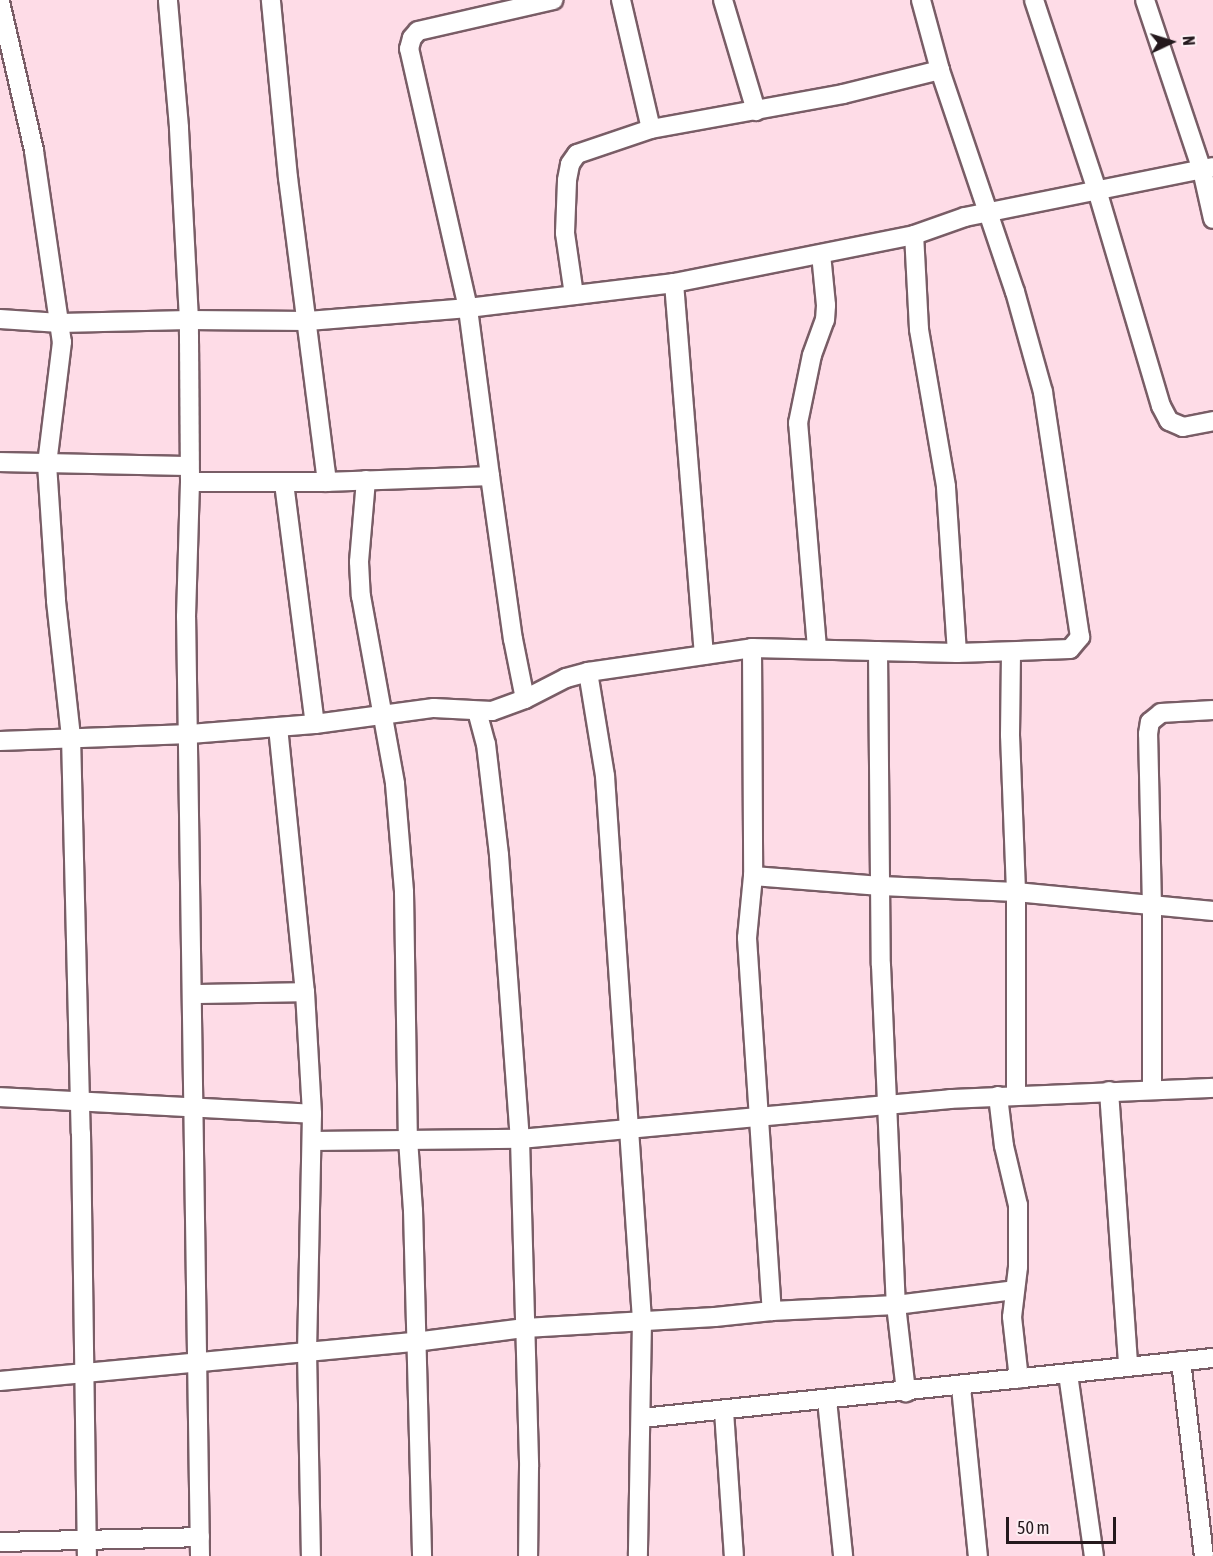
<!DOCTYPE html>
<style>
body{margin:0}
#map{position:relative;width:1213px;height:1556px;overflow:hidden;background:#fedce7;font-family:"Asap Condensed",sans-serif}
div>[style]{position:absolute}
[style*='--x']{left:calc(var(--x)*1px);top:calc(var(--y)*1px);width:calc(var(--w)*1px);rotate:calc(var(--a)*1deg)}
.roads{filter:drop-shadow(2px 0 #795d66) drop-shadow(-2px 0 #795d66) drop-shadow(0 2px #795d66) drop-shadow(0 -2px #795d66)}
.minor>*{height:18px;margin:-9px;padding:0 9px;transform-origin:9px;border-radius:9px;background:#fff}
span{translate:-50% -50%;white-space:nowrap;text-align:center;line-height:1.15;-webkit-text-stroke:4.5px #fdeff3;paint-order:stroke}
.north{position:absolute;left:1141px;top:12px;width:60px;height:60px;-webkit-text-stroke:4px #fdeff3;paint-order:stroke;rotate:86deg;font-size:16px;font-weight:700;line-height:24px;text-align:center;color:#24191d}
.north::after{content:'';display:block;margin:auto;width:21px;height:27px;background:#24191d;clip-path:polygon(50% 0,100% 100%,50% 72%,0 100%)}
.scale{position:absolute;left:1006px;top:1517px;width:110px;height:27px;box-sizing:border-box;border:3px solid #24191d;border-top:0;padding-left:8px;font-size:18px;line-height:21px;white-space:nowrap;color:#24191d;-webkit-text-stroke:4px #fdeff3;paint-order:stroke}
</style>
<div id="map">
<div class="roads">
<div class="minor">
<div style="--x:621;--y:0;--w:132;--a:76.9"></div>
<div style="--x:723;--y:0;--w:116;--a:73.4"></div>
<div style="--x:1034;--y:0;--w:200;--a:71.7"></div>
<div style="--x:1097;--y:190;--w:225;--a:73.5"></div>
<div style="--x:1161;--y:406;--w:17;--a:62"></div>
<div style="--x:1169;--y:421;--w:15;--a:23"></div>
<div style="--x:1183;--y:427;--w:31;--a:-11"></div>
<div style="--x:1145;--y:0;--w:179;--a:71.5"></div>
<div style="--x:1202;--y:170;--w:50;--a:77.3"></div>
<div style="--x:0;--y:2;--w:153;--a:77.1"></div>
<div style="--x:34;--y:151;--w:193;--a:81.7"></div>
<div style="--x:62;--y:342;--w:123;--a:97"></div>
<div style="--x:47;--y:464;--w:137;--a:86.2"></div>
<div style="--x:56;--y:601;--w:136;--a:83.7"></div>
<div style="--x:71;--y:736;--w:397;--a:88.6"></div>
<div style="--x:81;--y:1133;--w:423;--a:89.2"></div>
<div style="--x:674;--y:283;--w:373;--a:85.4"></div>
<div style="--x:574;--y:295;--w:63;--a:-98.3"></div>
<div style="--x:565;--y:233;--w:53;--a:-87.8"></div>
<div style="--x:567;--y:180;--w:16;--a:-79"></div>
<div style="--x:570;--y:164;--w:12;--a:-55"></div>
<div style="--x:577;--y:154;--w:78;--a:-18.7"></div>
<div style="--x:651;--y:129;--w:195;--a:-10.3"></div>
<div style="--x:843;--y:94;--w:100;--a:-13.9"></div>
<div style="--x:0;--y:319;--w:60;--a:3.8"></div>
<div style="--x:60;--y:323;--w:129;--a:-1.3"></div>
<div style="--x:189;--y:320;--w:193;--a:-93"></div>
<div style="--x:179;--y:127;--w:127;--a:-95"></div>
<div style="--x:0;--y:462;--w:189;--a:1.2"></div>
<div style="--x:490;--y:476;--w:169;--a:-97.5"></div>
<div style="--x:468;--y:308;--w:266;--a:-102.8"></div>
<div style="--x:409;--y:49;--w:11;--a:-75"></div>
<div style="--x:412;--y:38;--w:9;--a:-49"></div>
<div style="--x:418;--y:31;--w:139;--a:-12.9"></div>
<div style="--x:366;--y:480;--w:82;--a:94.9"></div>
<div style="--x:359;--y:562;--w:34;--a:87"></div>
<div style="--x:361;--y:596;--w:191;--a:79.7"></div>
<div style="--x:395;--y:784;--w:108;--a:85.2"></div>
<div style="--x:404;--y:892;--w:247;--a:89.1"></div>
<div style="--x:408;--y:1139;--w:71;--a:86"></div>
<div style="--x:413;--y:1210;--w:346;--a:88.5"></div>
<div style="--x:190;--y:482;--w:162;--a:-90.4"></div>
<div style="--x:189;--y:320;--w:119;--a:0.5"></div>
<div style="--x:308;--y:321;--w:161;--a:-4.6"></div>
<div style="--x:468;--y:308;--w:208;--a:-6.9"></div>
<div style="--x:674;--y:283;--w:245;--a:-11.3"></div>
<div style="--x:327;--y:482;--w:163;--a:-2.1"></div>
<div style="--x:490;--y:476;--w:165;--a:82"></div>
<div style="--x:513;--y:639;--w:61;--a:78.7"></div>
<div style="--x:284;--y:483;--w:243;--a:82.7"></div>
<div style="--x:752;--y:648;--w:228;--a:89.7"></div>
<div style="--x:753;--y:876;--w:62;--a:95.5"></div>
<div style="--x:747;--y:938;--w:374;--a:86.2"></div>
<div style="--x:817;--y:648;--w:226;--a:-94.8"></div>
<div style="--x:798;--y:423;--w:69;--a:-78.4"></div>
<div style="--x:812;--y:355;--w:37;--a:-70"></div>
<div style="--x:825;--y:320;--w:15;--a:-86"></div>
<div style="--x:826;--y:305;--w:51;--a:-95.6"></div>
<div style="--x:878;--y:651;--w:314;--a:89.5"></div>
<div style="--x:881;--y:965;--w:340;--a:87.5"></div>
<div style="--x:896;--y:1305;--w:88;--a:83.4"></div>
<div style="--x:957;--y:653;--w:167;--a:-93.8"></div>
<div style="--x:946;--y:486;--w:159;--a:-99.8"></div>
<div style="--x:919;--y:329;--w:94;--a:-93"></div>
<div style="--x:914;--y:235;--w:54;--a:-19.4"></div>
<div style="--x:965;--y:217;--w:253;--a:-11.4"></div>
<div style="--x:1011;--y:653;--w:82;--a:90.7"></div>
<div style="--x:1010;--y:735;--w:157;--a:87.8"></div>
<div style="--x:1016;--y:892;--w:203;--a:90"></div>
<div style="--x:588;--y:672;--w:105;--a:80.7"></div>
<div style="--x:605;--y:776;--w:545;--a:86.11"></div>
<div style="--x:642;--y:1320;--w:236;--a:91"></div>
<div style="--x:477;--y:711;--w:34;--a:75"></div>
<div style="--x:486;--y:744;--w:112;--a:83.3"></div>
<div style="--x:499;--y:855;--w:285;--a:85.8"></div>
<div style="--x:520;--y:1139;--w:328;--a:88.4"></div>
<div style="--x:529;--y:1467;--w:89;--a:90.6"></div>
<div style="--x:278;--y:727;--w:266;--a:84.2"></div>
<div style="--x:305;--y:992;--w:122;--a:86.7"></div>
<div style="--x:312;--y:1114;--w:237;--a:91.2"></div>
<div style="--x:307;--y:1351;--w:205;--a:88.9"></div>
<div style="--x:0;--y:741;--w:190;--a:-2.1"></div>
<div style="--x:190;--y:734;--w:125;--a:-4.6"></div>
<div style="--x:315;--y:724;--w:120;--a:-7.7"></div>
<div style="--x:434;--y:708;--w:58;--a:3"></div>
<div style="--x:492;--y:711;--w:35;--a:-20"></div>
<div style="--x:525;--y:699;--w:46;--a:-27.1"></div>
<div style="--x:566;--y:678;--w:23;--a:-15"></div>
<div style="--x:588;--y:672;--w:166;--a:-8.3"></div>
<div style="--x:752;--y:648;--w:205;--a:1.4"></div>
<div style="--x:957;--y:653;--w:113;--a:-2"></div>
<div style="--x:1070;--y:649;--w:16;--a:-50"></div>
<div style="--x:1080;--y:637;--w:248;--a:-98.6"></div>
<div style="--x:1043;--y:392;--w:104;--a:-105.6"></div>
<div style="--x:1015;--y:292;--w:234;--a:-108.7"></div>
<div style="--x:940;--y:70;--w:73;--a:-105.2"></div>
<div style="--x:753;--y:876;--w:128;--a:4.5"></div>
<div style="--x:881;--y:886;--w:135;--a:2.5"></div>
<div style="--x:1016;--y:892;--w:198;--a:5.5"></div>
<div style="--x:193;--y:994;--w:112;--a:-1"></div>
<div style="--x:1152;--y:1089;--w:182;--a:-90"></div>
<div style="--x:1152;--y:907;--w:173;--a:-91.3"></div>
<div style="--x:1148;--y:734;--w:12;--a:-81"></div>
<div style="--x:1150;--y:722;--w:14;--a:-39"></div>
<div style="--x:1161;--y:713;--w:52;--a:-3.3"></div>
<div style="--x:1109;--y:1091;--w:276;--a:86"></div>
<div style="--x:998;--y:1096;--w:50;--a:83.2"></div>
<div style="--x:1004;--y:1146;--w:61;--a:76.7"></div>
<div style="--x:1018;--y:1205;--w:62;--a:90"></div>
<div style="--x:1018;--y:1267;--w:50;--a:96.8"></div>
<div style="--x:1012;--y:1317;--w:62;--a:83.6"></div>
<div style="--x:0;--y:1097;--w:312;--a:3.1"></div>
<div style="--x:312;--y:1141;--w:208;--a:-0.6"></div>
<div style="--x:520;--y:1139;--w:432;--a:-5.3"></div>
<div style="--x:950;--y:1099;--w:263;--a:-2.4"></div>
<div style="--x:1181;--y:1361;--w:196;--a:83.3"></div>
<div style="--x:1068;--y:1374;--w:184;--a:81.9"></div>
<div style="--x:0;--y:1381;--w:417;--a:-5.4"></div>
<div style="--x:415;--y:1342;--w:111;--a:-7.3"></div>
<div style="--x:525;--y:1328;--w:190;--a:-3.3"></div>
<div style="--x:715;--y:1317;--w:57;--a:-6"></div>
<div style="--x:772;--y:1311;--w:124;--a:-2.8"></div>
<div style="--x:896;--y:1305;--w:119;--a:-7.2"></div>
<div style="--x:961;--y:1387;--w:170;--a:84.3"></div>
<div style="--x:827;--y:1400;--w:157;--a:84.1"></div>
<div style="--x:724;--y:1411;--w:145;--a:86.1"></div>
<div style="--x:642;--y:1418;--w:574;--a:-6"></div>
<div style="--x:0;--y:1542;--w:200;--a:-1.4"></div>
<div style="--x:200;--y:1556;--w:939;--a:-90.85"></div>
<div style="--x:186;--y:617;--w:135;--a:-88.3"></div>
<div style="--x:190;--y:482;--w:137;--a:0"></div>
<div style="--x:327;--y:482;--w:306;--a:-97.3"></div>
<div style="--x:288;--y:178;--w:179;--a:-95.5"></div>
</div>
</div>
<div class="north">N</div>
<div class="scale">50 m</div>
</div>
